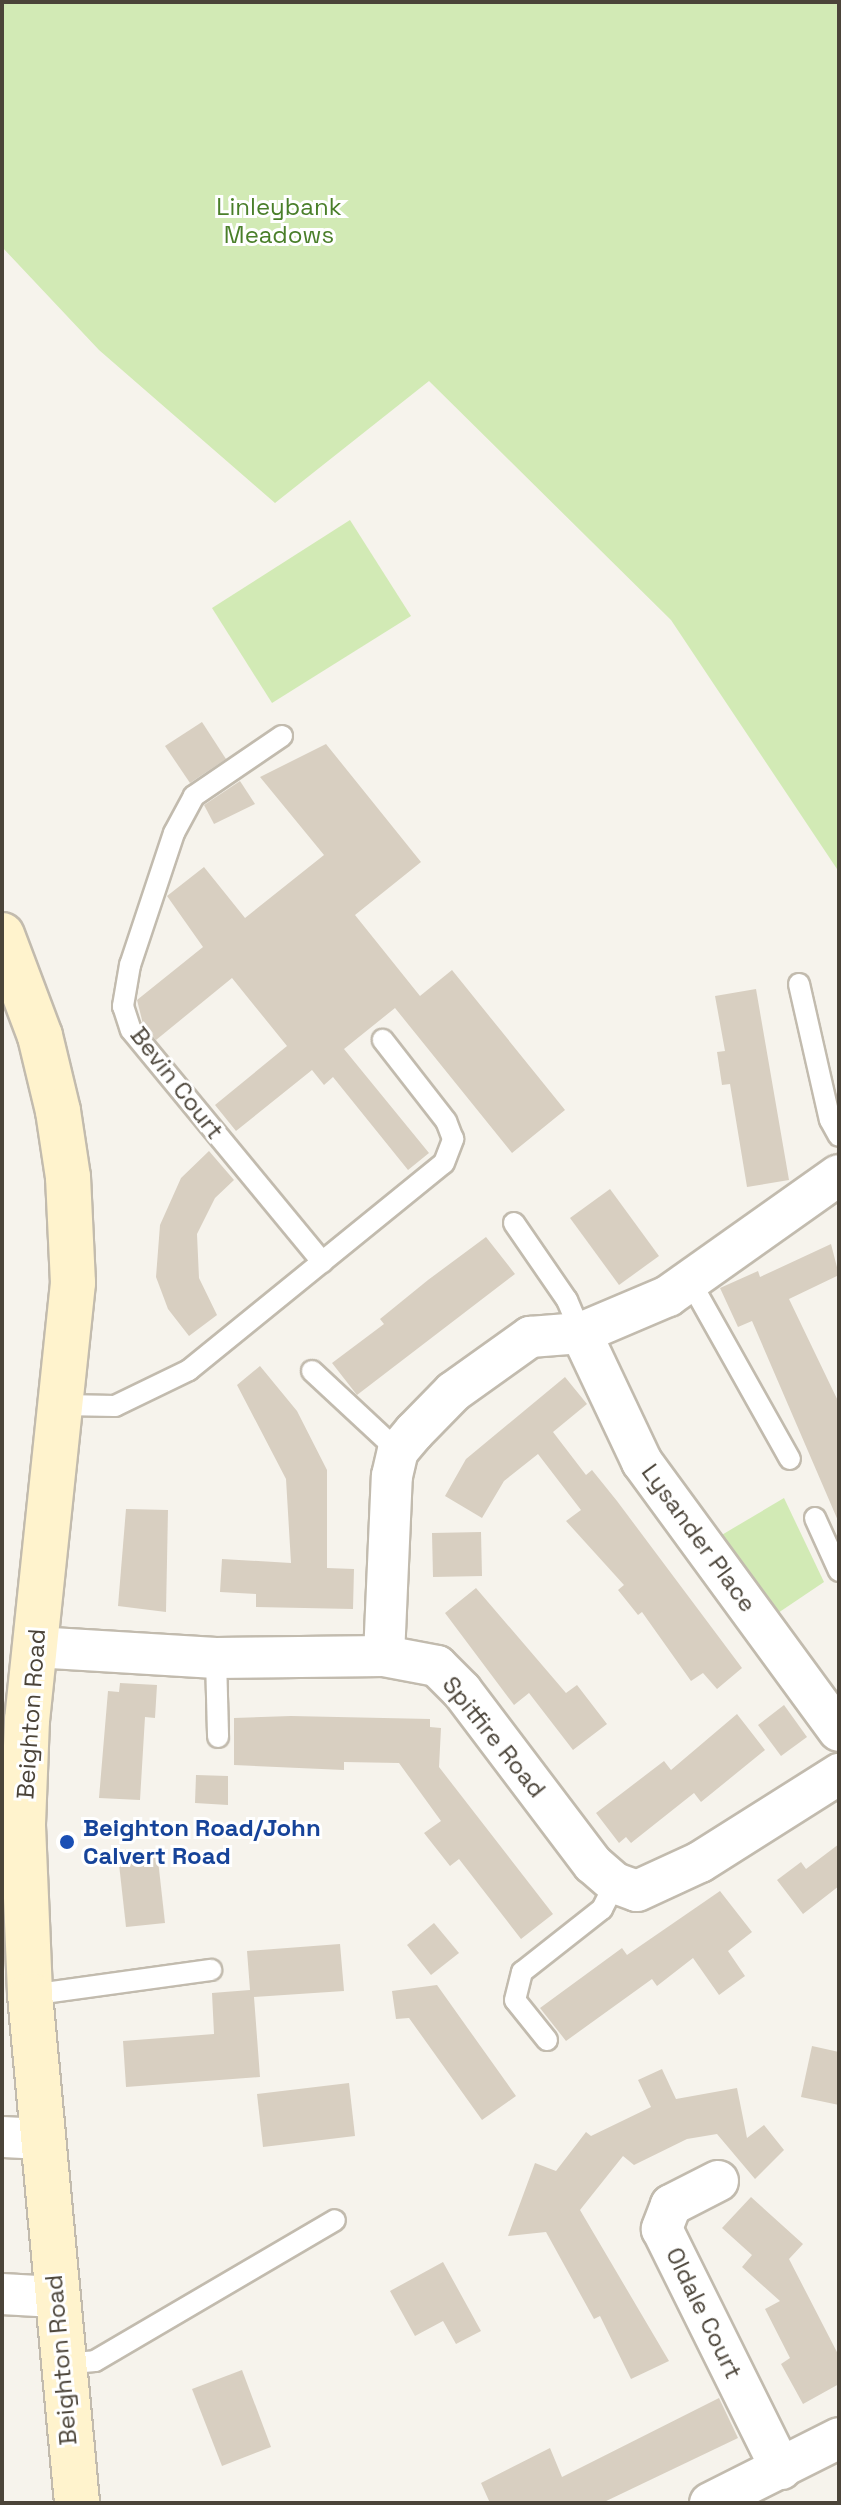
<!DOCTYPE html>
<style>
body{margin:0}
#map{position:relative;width:841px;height:2505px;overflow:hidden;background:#f6f3ec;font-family:"Space Grotesk",sans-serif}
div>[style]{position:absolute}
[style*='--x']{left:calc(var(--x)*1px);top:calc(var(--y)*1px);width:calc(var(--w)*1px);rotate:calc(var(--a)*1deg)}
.green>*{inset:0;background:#d2eab5}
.building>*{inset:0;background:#d8cfc1}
.roads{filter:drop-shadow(2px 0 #c2bbae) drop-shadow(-2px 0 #c2bbae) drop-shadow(0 2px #c2bbae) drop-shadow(0 -2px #c2bbae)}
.lane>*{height:20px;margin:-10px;padding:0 10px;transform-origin:10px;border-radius:10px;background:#fff}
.street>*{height:40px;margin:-20px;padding:0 20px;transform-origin:20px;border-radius:20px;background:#fff}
.secondary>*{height:44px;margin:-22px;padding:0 22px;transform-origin:22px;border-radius:22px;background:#fff3cd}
.dots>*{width:22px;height:22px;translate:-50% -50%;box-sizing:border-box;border:4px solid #fff;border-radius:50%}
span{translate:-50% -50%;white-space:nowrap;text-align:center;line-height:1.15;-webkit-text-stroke:6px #fff;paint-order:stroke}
.park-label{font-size:24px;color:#4a7f2a}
.street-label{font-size:24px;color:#4b4439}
.transit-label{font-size:24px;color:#164399;font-weight:700}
.left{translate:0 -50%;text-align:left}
.frame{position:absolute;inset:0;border:4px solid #4b4439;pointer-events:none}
</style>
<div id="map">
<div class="green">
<div style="clip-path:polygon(2px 2px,839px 2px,839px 872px,671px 620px,429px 381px,275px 503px,99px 350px,2px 247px)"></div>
<div style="clip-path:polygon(350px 520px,411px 616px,272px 703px,212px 608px)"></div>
<div style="clip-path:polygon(784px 1498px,824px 1582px,778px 1613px,720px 1536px)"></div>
</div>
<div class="building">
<div style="clip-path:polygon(202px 722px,226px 759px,190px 783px,165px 746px)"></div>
<div style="clip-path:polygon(326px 744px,421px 862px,355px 915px,420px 996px,452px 970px,565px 1110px,512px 1153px,395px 1008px,344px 1049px,429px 1153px,408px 1170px,333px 1077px,324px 1085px,312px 1070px,236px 1131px,215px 1105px,287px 1046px,232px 978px,156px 1040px,143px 1024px,137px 1000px,203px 947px,167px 896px,204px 867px,245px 918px,324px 855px,260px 777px)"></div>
<div style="clip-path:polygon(240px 781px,255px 804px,214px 824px,204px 805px)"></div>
<div style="clip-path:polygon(756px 989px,789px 1180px,747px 1187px,730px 1084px,722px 1085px,717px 1052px,725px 1051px,715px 996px)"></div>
<div style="clip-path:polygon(209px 1151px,234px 1180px,215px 1198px,197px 1234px,199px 1278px,217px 1315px,189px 1336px,168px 1309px,156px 1277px,160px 1225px,181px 1178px)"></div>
<div style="clip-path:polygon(610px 1189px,659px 1256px,619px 1285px,570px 1218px)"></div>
<div style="clip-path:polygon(486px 1237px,515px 1274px,357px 1395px,332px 1363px,384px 1324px,380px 1319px,428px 1280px)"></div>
<div style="clip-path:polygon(831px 1244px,839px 1275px,789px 1299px,839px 1403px,839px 1523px,752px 1321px,738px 1327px,720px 1288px,758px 1271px,760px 1277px)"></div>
<div style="clip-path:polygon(260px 1366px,297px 1411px,327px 1470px,327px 1568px,354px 1569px,353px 1609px,256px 1607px,256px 1594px,220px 1592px,222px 1559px,291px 1563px,286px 1479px,237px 1385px)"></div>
<div style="clip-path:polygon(565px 1377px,587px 1404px,553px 1432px,586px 1475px,592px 1470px,617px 1501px,742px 1668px,717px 1689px,703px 1673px,691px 1681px,642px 1612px,638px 1615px,618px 1590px,624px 1585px,566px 1521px,581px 1510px,538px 1454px,504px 1481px,482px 1518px,445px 1496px,466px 1459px)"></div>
<div style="clip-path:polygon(126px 1509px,168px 1510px,166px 1612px,118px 1606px)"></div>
<div style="clip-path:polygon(481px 1532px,482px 1576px,433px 1577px,432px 1533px)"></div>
<div style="clip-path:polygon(476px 1588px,566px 1693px,577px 1685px,607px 1724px,573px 1750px,529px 1693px,514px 1705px,445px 1613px)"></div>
<div style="clip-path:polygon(120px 1683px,157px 1685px,155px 1718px,145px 1717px,140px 1800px,99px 1798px,108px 1691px,119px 1692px)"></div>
<div style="clip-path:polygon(784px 1705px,807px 1737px,781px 1756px,758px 1725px)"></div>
<div style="clip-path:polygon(737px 1714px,765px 1750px,701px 1802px,694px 1793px,631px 1843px,626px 1837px,619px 1843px,596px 1813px,664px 1761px,671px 1770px)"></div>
<div style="clip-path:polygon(291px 1716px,430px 1719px,430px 1727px,441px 1728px,439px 1767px,553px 1914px,521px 1939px,459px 1859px,450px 1866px,424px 1833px,441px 1821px,399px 1763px,344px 1762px,344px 1770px,234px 1765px,234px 1718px)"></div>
<div style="clip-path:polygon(196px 1775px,228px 1776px,228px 1805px,195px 1803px)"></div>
<div style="clip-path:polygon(839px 1844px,839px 1886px,803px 1914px,777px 1880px,801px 1862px,806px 1869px)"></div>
<div style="clip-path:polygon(157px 1851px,165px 1923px,126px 1927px,118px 1855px)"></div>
<div style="clip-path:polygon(720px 1891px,752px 1932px,728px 1951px,745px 1976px,719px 1995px,693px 1958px,657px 1986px,652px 1979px,566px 2041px,540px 2008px,622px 1948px,627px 1955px)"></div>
<div style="clip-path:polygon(434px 1923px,459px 1953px,431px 1975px,407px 1945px)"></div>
<div style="clip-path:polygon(340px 1944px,344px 1991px,254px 1997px,260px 2077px,126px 2087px,123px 2041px,214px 2034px,212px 1993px,250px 1990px,247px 1951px)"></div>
<div style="clip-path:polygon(437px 1985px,516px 2096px,482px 2120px,409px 2018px,396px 2019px,392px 1991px)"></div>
<div style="clip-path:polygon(812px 2046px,839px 2052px,839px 2105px,801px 2097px)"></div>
<div style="clip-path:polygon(662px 2069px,676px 2099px,737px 2088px,747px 2138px,764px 2125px,784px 2150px,755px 2179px,717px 2134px,687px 2139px,634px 2165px,623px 2156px,580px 2210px,669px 2361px,631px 2379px,600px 2316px,594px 2319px,546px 2232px,508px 2236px,535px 2163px,556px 2171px,586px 2132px,591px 2136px,651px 2107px,638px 2080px)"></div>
<div style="clip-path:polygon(349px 2083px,355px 2136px,263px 2147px,257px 2094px)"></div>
<div style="clip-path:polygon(751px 2197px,803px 2244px,789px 2259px,839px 2356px,839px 2384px,803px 2404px,781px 2364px,790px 2358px,765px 2309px,780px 2301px,742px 2267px,752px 2255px,722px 2228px)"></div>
<div style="clip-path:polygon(443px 2262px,481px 2331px,456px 2344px,443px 2321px,415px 2336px,390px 2291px)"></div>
<div style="clip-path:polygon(242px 2370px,271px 2447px,222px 2466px,192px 2389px)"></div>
<div style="clip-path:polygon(719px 2398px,738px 2438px,602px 2503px,490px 2503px,481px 2483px,550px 2448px,562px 2477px)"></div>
</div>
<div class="roads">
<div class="lane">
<div style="--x:282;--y:736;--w:107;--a:145.7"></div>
<div style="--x:194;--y:796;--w:42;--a:118.4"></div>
<div style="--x:174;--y:833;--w:139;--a:108.4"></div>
<div style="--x:130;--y:965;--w:42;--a:99.7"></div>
<div style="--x:123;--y:1006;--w:25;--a:72"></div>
<div style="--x:131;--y:1030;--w:301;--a:50.5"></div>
<div style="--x:799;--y:984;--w:139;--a:77.2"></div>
<div style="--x:830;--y:1120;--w:18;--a:61"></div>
<div style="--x:514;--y:1223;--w:93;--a:55.5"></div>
<div style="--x:567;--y:1300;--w:36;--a:67"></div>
<div style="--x:690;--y:1281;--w:204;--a:60.7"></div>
<div style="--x:312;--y:1371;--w:117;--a:42.9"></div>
<div style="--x:63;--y:1405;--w:52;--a:1.1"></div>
<div style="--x:115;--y:1406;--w:82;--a:-25.9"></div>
<div style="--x:189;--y:1370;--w:328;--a:-39.1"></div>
<div style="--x:444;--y:1163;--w:26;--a:-69"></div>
<div style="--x:453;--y:1139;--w:19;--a:-111"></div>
<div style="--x:446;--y:1121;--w:103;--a:-127.9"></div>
<div style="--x:815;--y:1518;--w:58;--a:65.6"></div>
<div style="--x:216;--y:1658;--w:79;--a:88.5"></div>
<div style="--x:30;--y:1995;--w:183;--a:-7.9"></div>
<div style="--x:547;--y:2040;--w:51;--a:-128.7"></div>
<div style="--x:515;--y:2000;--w:29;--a:-76"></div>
<div style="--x:522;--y:1972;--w:102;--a:-38.2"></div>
<div style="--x:602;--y:1909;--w:29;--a:-63"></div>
<div style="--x:62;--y:2364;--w:33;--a:-5"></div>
<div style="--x:95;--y:2361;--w:278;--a:-30.4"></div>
</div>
<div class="street">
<div style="--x:581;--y:1333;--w:143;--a:64.7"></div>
<div style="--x:642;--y:1462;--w:333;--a:53.8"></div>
<div style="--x:35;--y:1647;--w:181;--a:3.5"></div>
<div style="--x:216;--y:1658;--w:168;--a:-0.7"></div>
<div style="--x:384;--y:1656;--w:54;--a:10.7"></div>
<div style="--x:437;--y:1666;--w:35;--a:45"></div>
<div style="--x:462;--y:1691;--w:217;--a:52.9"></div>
<div style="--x:593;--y:1864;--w:29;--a:41"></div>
<div style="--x:615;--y:1883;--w:23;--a:20"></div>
<div style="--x:637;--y:1891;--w:69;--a:-24.7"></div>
<div style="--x:700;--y:1862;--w:165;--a:-32.3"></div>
<div style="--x:384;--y:1656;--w:180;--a:-87.5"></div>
<div style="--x:392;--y:1476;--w:26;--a:-77"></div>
<div style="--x:398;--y:1451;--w:25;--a:-50"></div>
<div style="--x:414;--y:1432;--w:56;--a:-45.7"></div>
<div style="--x:453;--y:1392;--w:95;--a:-35.5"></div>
<div style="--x:530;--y:1337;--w:51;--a:-4.5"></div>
<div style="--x:581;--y:1333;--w:95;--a:-23"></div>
<div style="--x:668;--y:1296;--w:209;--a:-35.3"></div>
<div style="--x:2;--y:2137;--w:40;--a:2.9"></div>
<div style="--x:718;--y:2181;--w:53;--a:152.9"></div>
<div style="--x:671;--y:2205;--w:26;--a:111"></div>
<div style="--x:662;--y:2229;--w:268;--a:63.6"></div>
<div style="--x:2;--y:2294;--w:53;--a:3.2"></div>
<div style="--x:710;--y:2503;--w:144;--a:-26.7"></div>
</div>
<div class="secondary">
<div style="--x:2;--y:935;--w:108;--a:69.4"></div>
<div style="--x:40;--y:1036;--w:77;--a:76.5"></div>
<div style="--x:58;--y:1111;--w:67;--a:81.4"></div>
<div style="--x:68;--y:1177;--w:106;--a:87.3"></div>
<div style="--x:73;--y:1283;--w:439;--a:96"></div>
<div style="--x:27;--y:1720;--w:106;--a:92.2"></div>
<div style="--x:23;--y:1826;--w:169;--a:87.6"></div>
<div style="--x:30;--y:1995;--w:510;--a:84.71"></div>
</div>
</div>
<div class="dots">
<div style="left:67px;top:1842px;background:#1a4fb4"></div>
</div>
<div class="park-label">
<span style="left:279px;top:221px">Linleybank<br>Meadows</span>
</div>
<div class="street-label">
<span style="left:177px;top:1083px;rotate:52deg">Bevin Court</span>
<span style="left:699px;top:1538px;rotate:54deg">Lysander Place</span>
<span style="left:31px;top:1714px;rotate:-86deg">Beighton Road</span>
<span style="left:494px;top:1737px;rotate:51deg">Spitfire Road</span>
<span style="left:704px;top:2313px;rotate:64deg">Oldale Court</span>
<span style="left:61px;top:2360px;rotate:-95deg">Beighton Road</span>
</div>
<div class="transit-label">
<span class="left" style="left:83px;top:1842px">Beighton Road/John<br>Calvert Road</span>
</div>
<div class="frame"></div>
</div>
